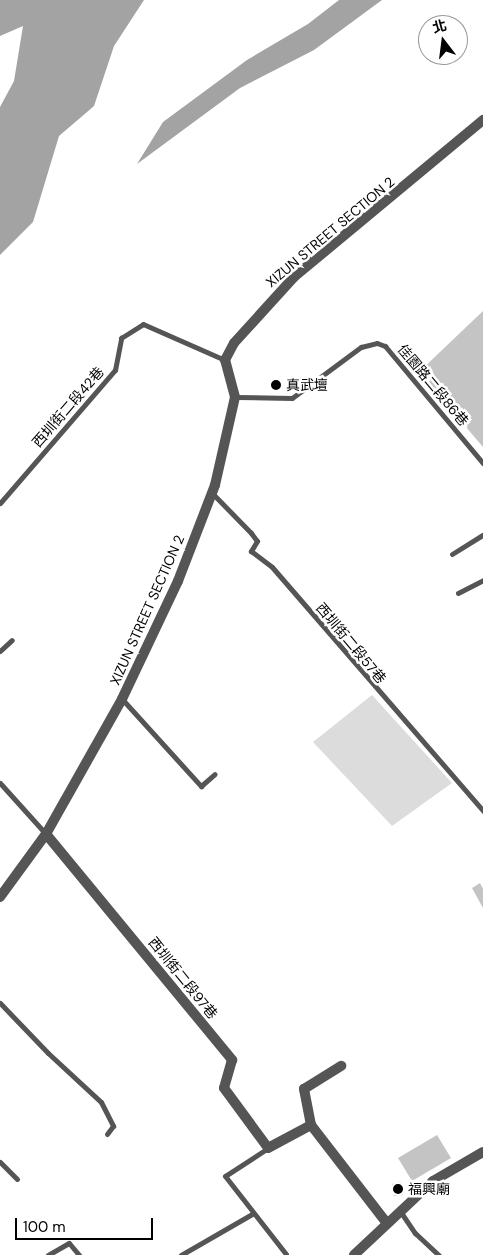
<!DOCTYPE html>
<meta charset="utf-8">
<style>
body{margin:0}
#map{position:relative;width:483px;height:1255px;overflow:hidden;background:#fff;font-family:"DM Sans","Noto Sans TC",sans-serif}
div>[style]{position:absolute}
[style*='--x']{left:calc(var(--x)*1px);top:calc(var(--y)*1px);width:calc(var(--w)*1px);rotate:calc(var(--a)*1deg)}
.green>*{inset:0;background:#dcdcdc}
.water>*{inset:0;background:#a3a3a3}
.building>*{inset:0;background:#c4c4c4}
.service>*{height:5px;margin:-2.5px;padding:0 2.5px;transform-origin:2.5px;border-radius:2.5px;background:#555}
.minor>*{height:10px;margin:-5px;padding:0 5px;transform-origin:5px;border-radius:5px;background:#555}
.tertiary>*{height:10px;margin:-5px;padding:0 5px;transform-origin:5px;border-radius:5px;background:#555}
.dots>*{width:14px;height:14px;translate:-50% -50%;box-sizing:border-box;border:2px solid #fff;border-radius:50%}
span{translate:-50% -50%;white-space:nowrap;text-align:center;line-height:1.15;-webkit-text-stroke:5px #fff;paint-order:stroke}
.street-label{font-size:14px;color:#000}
.poi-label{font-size:14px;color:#000}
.left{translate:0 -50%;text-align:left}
.north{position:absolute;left:418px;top:15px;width:50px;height:50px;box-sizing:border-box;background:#fff;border:1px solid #999;border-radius:50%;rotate:345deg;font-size:14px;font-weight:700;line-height:20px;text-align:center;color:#000}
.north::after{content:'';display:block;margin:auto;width:18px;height:22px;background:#000;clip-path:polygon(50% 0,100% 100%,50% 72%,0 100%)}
.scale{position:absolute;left:15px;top:1218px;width:138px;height:22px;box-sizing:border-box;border:2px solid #000;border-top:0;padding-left:6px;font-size:15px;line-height:18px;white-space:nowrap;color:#000;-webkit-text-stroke:4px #fff;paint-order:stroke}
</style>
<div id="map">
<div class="green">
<div style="clip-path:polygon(372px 695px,452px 783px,392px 826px,313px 742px)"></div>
</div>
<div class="water">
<div style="clip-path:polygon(0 0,144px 0,114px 46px,94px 106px,59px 136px,33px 222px,0 255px,0 107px,14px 81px,23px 26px,0 36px)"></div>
<div style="clip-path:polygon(339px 0,382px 0,314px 50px,240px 88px,137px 164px,163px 122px,247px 60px,308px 24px)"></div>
</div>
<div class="building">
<div style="clip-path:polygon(483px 311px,483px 447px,419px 372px)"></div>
<div style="clip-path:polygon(480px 883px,483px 889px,483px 908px,472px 888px)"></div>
<div style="clip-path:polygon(437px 1135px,451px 1158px,412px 1181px,398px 1158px)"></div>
<div style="clip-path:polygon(401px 1182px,403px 1195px,394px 1196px,392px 1184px)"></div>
</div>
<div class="service">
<div style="--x:235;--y:397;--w:57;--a:1"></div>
<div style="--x:292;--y:398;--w:86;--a:-36.5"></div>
<div style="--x:361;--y:347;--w:16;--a:-14"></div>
<div style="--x:377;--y:343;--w:9;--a:21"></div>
<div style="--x:385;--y:346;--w:153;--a:50.1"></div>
<div style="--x:212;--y:493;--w:56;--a:45.7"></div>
<div style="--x:251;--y:533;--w:10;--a:53"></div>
<div style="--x:257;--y:541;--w:12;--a:121"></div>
<div style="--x:251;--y:551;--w:26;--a:37"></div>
<div style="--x:272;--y:567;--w:323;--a:49.1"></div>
<div style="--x:0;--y:503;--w:176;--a:-49.2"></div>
<div style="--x:115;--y:370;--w:33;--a:-79"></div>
<div style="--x:121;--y:338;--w:26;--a:-32"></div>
<div style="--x:143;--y:324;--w:90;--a:23.7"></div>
<div style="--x:452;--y:554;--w:36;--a:-32"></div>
<div style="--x:458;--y:593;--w:28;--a:-27"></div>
<div style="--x:0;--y:651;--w:16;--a:-43"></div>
<div style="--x:122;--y:699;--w:118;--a:47.8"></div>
<div style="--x:201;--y:786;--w:18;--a:-41"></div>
<div style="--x:0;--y:783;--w:69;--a:48"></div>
<div style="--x:0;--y:1003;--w:69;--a:46.2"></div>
<div style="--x:48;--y:1053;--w:72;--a:42.8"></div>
<div style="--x:101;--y:1102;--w:27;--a:63"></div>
<div style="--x:113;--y:1126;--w:10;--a:127"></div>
<div style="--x:268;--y:1148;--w:51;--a:146.9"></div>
<div style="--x:225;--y:1176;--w:99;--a:52"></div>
<div style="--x:0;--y:1162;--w:24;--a:45"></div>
<div style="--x:400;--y:1211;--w:27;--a:56"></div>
<div style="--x:415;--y:1233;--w:33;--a:43"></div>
<div style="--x:48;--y:1255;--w:24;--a:-30"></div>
<div style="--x:69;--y:1243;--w:16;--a:50"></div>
<div style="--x:181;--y:1255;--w:82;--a:-30"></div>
</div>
<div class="minor">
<div style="--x:46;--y:834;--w:293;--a:50.5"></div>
<div style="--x:232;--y:1060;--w:29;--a:106"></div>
<div style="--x:224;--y:1088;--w:74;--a:53.7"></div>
<div style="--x:268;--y:1148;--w:49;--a:-28.1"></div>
<div style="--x:311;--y:1125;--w:123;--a:52.3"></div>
<div style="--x:0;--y:897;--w:78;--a:-53.9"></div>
<div style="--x:46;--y:834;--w:155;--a:-60.6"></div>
<div style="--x:122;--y:699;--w:131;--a:-64.6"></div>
<div style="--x:178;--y:581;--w:103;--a:-68.9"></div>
<div style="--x:215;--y:485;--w:90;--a:-77.2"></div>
<div style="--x:235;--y:397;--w:38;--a:-105"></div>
<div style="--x:225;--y:360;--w:19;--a:-62"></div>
<div style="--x:234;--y:343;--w:89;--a:-47.7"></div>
<div style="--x:294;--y:277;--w:246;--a:-39.7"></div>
<div style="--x:311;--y:1125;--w:37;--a:-101"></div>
<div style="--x:304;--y:1089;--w:44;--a:-31.9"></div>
</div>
<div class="tertiary">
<div style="--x:354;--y:1255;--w:108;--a:-43.1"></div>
<div style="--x:433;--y:1181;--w:58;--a:-30.1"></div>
</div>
<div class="dots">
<div style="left:276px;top:385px;background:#000"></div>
<div style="left:398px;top:1189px;background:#000"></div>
</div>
<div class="street-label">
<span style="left:330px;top:232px;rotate:-40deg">XIZUN STREET SECTION 2</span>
<span style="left:433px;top:385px;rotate:50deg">佳園路二段86巷</span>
<span style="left:68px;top:407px;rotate:-49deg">西圳街二段42巷</span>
<span style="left:147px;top:610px;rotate:-66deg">XIZUN STREET SECTION 2</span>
<span style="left:351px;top:643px;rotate:50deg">西圳街二段57巷</span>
<span style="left:183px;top:978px;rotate:51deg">西圳街二段97巷</span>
</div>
<div class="poi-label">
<span class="left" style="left:286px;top:385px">真武壇</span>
<span class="left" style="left:408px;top:1189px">福興廟</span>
</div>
<div class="north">北</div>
<div class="scale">100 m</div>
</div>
